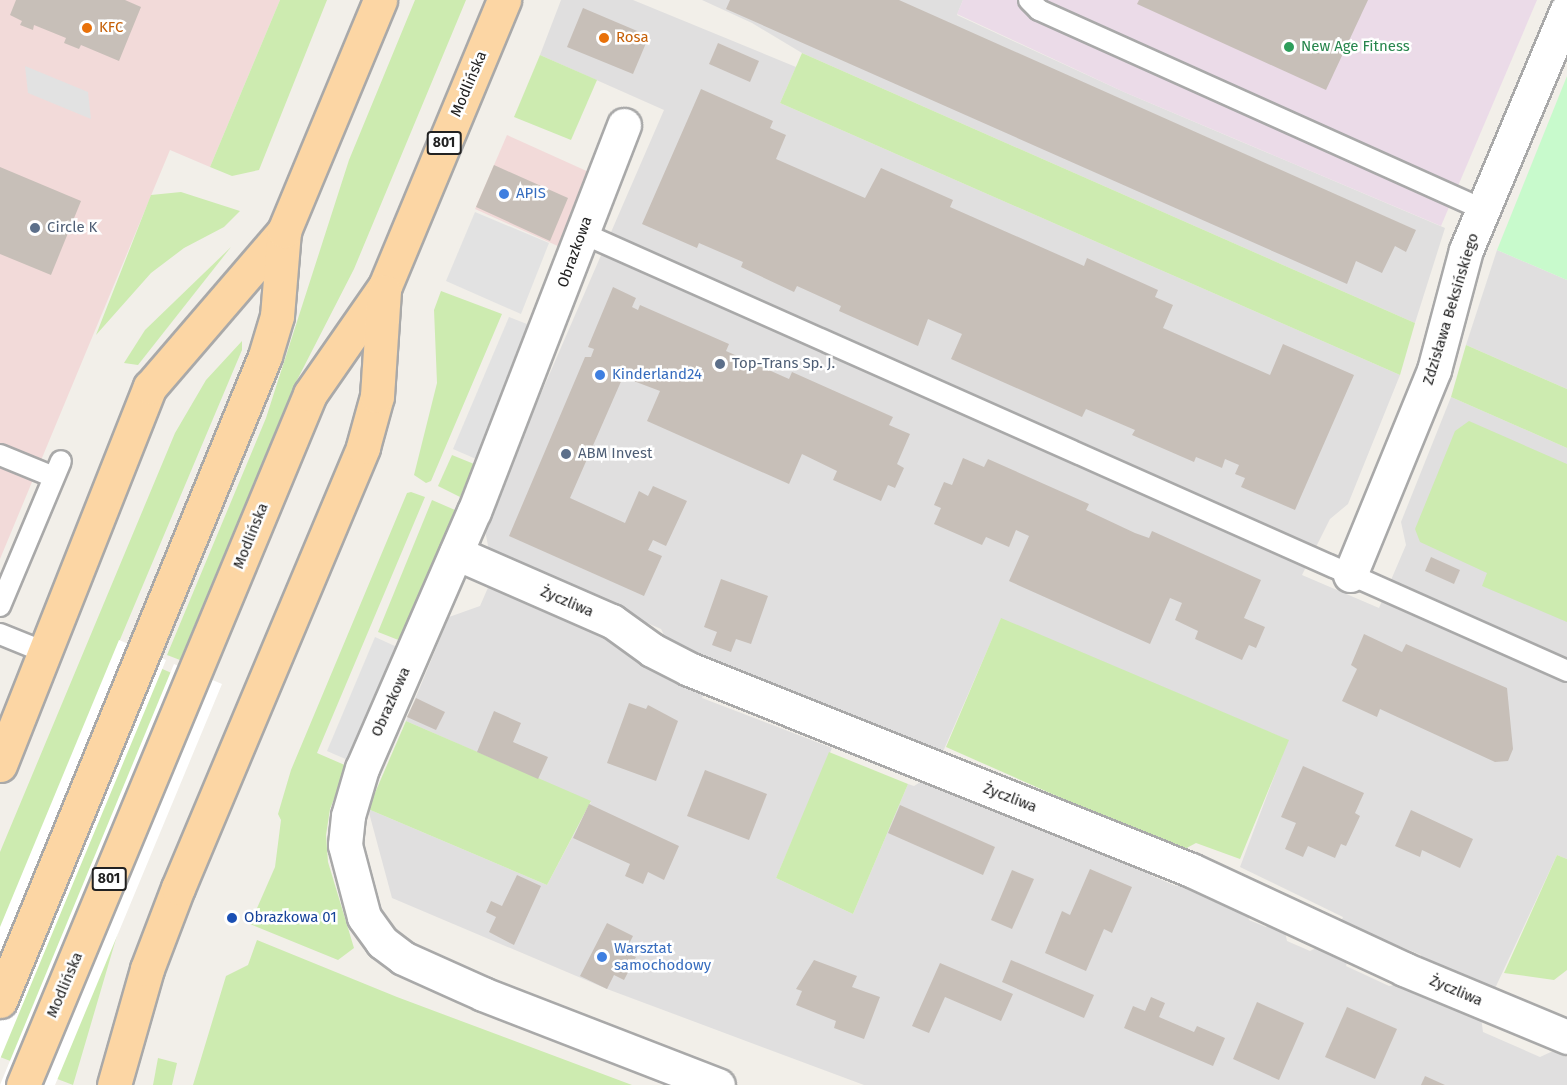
<!DOCTYPE html>
<meta charset="utf-8">
<style>
body{margin:0}
#map{position:relative;width:1567px;height:1085px;overflow:hidden;background:#f2efe9;font-family:"Fira Sans",sans-serif}
div>[style]{position:absolute}
[style*='--x']{left:calc(var(--x)*1px);top:calc(var(--y)*1px);width:calc(var(--w)*1px);rotate:calc(var(--a)*1deg)}
.residential>*{inset:0;background:#e0dfdf}
.commercial>*{inset:0;background:#f2dad9}
.industrial>*{inset:0;background:#ebdbe8}
.grass>*{inset:0;background:#cdebb0}
.park>*{inset:0;background:#c8facc}
.parking>*{inset:0;background:#e2e2e2}
.pier>*{inset:0;background:#fff}
.building>*{inset:0;background:#c7bfb8}
.roads{filter:drop-shadow(2px 0 #a9a9a9) drop-shadow(-2px 0 #a9a9a9) drop-shadow(0 2px #a9a9a9) drop-shadow(0 -2px #a9a9a9)}
.service>*{height:20px;margin:-10px;padding:0 10px;transform-origin:10px;border-radius:10px;background:#fff}
.minor>*{height:33px;margin:-16.5px;padding:0 16.5px;transform-origin:16.5px;border-radius:16.5px;background:#fff}
.primary>*{height:33px;margin:-16.5px;padding:0 16.5px;transform-origin:16.5px;border-radius:16.5px;background:#fcd6a4}
.dots>*{width:16px;height:16px;translate:-50% -50%;box-sizing:border-box;border:3px solid #fff;border-radius:50%}
span{translate:-50% -50%;white-space:nowrap;text-align:center;line-height:1.15;-webkit-text-stroke:5px #fff;paint-order:stroke}
.shield-label span{padding:2px 4px;background:#fff;border:2px solid;border-radius:4px;-webkit-text-stroke-width:0}
.shield-label{font-size:14px;color:#222;font-weight:700}
.food-label{font-size:15px;color:#c56008}
.left{translate:0 -50%;text-align:left}
.leisure-label{font-size:15px;color:#27864d}
.street-label{font-size:15px;color:#222}
.shop-label{font-size:15px;color:#366cbe}
.service-label{font-size:15px;color:#4e5e75}
.transit-label{font-size:15px;color:#164399}
</style>
<div id="map">
<div class="residential">
<div style="clip-path:polygon(561px 0,633px 0,796px 67px,780px 103px,1400px 375px,1348px 504px,1330px 519px,1302px 575px,1379px 608px,1406px 545px,1401px 522px,1451px 397px,1567px 448px,1567px 859px,1557px 855px,1491px 997px,1420px 965px,1421px 955px,1399px 946px,1391px 952px,1339px 927px,1343px 917px,1240px 867px,1288px 740px,1001px 619px,938px 763px,672px 651px,661px 629px,500px 559px,489px 551px,484px 525px,664px 110px,540px 55px)"></div>
<div style="clip-path:polygon(702px 0,963px 0,957px 15px,1124px 92px,1445px 228px,1415px 323px,802px 53px,752px 23px)"></div>
<div style="clip-path:polygon(1497px 250px,1567px 280px,1567px 389px,1466px 345px)"></div>
<div style="clip-path:polygon(490px 583px,708px 682px,702px 698px,832px 748px,776px 878px,853px 914px,908px 784px,914px 786px,927px 778px,1092px 848px,1099px 843px,1153px 868px,1150px 875px,1176px 886px,1184px 881px,1247px 909px,1249px 920px,1266px 927px,1275px 920px,1283px 923px,1287px 941px,1310px 951px,1320px 946px,1348px 958px,1346px 966px,1389px 986px,1403px 984px,1481px 1017px,1483px 1032px,1540px 1057px,1553px 1051px,1567px 1057px,1567px 1085px,864px 1085px,607px 989px,392px 898px,368px 809px,547px 885px,591px 802px,406px 721px,449px 617px,480px 606px)"></div>
</div>
<div class="commercial">
<div style="clip-path:polygon(0 0,280px 0,210px 167px,170px 150px,0 559px)"></div>
<div style="clip-path:polygon(507px 135px,591px 173px,560px 247px,475px 209px)"></div>
</div>
<div class="industrial">
<div style="clip-path:polygon(963px 0,1537px 0,1441px 226px,1124px 92px,957px 14px)"></div>
</div>
<div class="grass">
<div style="clip-path:polygon(280px 0,327px 0,259px 170px,232px 176px,210px 167px)"></div>
<div style="clip-path:polygon(415px 0,466px 0,354px 269px,294px 386px,180px 660px,167px 655px,266px 418px,349px 160px)"></div>
<div style="clip-path:polygon(802px 53px,1415px 323px,1400px 375px,780px 103px)"></div>
<div style="clip-path:polygon(540px 55px,597px 80px,571px 140px,514px 117px)"></div>
<div style="clip-path:polygon(181px 192px,240px 211px,224px 227px,184px 248px,151px 273px,96px 335px,151px 195px)"></div>
<div style="clip-path:polygon(231px 247px,138px 365px,124px 363px,145px 330px)"></div>
<div style="clip-path:polygon(441px 291px,502px 314px,431px 481px,426px 483px,414px 475px,437px 383px,434px 310px)"></div>
<div style="clip-path:polygon(242px 341px,242px 350px,116px 649px,211px 690px,118px 932px,73px 1085px,0 1057px,0 852px,175px 433px,206px 380px)"></div>
<div style="clip-path:polygon(1466px 345px,1567px 389px,1567px 448px,1451px 397px)"></div>
<div style="clip-path:polygon(1469px 421px,1567px 464px,1567px 622px,1482px 586px,1487px 573px,1420px 542px,1415px 529px,1455px 431px)"></div>
<div style="clip-path:polygon(452px 455px,474px 464px,460px 497px,438px 486px)"></div>
<div style="clip-path:polygon(411px 492px,425px 497px,317px 753px,347px 766px,330px 809px,326px 835px,328px 862px,354px 948px,338px 960px,250px 924px,275px 867px,281px 820px,278px 814px,291px 770px,407px 493px)"></div>
<div style="clip-path:polygon(432px 500px,455px 510px,401px 641px,378px 632px)"></div>
<div style="clip-path:polygon(1001px 618px,1289px 740px,1240px 859px,1196px 843px,1181px 851px,946px 747px)"></div>
<div style="clip-path:polygon(406px 721px,591px 801px,547px 885px,368px 809px)"></div>
<div style="clip-path:polygon(829px 752px,908px 784px,853px 914px,776px 878px)"></div>
<div style="clip-path:polygon(1557px 855px,1567px 859px,1567px 970px,1554px 980px,1504px 973px)"></div>
<div style="clip-path:polygon(257px 940px,397px 997px,632px 1085px,193px 1085px,226px 976px,248px 965px)"></div>
<div style="clip-path:polygon(158px 1058px,177px 1063px,172px 1085px,153px 1085px)"></div>
</div>
<div class="park">
<div style="clip-path:polygon(1567px 76px,1567px 280px,1497px 250px)"></div>
</div>
<div class="parking">
<div style="clip-path:polygon(25px 66px,88px 92px,91px 119px,28px 93px)"></div>
<div style="clip-path:polygon(475px 212px,549px 243px,521px 314px,446px 281px)"></div>
<div style="clip-path:polygon(509px 317px,532px 326px,476px 459px,453px 449px)"></div>
<div style="clip-path:polygon(375px 637px,397px 647px,350px 761px,327px 751px)"></div>
</div>
<div class="pier">
<div style="clip-path:polygon(119px 640px,166px 660px,0 1059px,0 927px)"></div>
<div style="clip-path:polygon(174px 664px,222px 684px,55px 1085px,0 1085px)"></div>
</div>
<div class="building">
<div style="clip-path:polygon(16px 0,125px 0,141px 7px,119px 61px,81px 45px,79px 49px,64px 43px,66px 38px,34px 25px,33px 30px,20px 25px,22px 21px,10px 15px)"></div>
<div style="clip-path:polygon(730px 0,899px 0,1416px 230px,1406px 252px,1395px 246px,1382px 273px,1356px 261px,1347px 284px,726px 9px)"></div>
<div style="clip-path:polygon(1139px 0,1368px 0,1326px 90px,1137px 4px)"></div>
<div style="clip-path:polygon(583px 8px,649px 36px,633px 74px,567px 47px)"></div>
<div style="clip-path:polygon(718px 43px,759px 61px,750px 82px,709px 64px)"></div>
<div style="clip-path:polygon(701px 89px,773px 121px,770px 128px,786px 135px,776px 159px,865px 198px,881px 168px,953px 200px,950px 207px,1084px 266px,1087px 258px,1158px 290px,1155px 297px,1173px 305px,1163px 328px,1270px 375px,1283px 344px,1354px 375px,1295px 510px,1241px 487px,1245px 478px,1235px 474px,1239px 465px,1225px 459px,1222px 468px,1196px 457px,1194px 462px,1132px 435px,1135px 430px,1086px 409px,1082px 417px,951px 359px,962px 334px,928px 319px,918px 346px,839px 311px,841px 306px,797px 286px,794px 292px,741px 267px,743px 262px,699px 243px,697px 248px,642px 224px)"></div>
<div style="clip-path:polygon(494px 165px,568px 198px,550px 241px,476px 207px)"></div>
<div style="clip-path:polygon(0 167px,81px 201px,51px 275px,0 254px)"></div>
<div style="clip-path:polygon(613px 287px,636px 298px,632px 307px,638px 310px,640px 305px,729px 344px,726px 351px,789px 379px,792px 372px,893px 417px,889px 425px,910px 434px,897px 464px,904px 468px,895px 488px,888px 485px,881px 501px,833px 480px,837px 471px,802px 454px,789px 484px,647px 421px,660px 391px,623px 377px,570px 498px,625px 523px,639px 491px,648px 496px,653px 486px,687px 501px,666px 546px,653px 540px,648px 550px,662px 556px,644px 596px,509px 536px,585px 357px,591px 357px,594px 349px,588px 347px)"></div>
<div style="clip-path:polygon(963px 458px,984px 467px,988px 459px,1089px 504px,1086px 510px,1135px 533px,1149px 538px,1152px 531px,1261px 580px,1244px 618px,1265px 627px,1256px 648px,1249px 645px,1242px 660px,1195px 639px,1198px 631px,1175px 620px,1182px 603px,1170px 598px,1150px 644px,1009px 581px,1029px 536px,1016px 530px,1009px 547px,986px 537px,982px 545px,934px 524px,941px 508px,934px 505px,944px 482px,952px 485px)"></div>
<div style="clip-path:polygon(1431px 557px,1460px 570px,1454px 584px,1425px 571px)"></div>
<div style="clip-path:polygon(721px 579px,768px 596px,751px 644px,736px 639px,731px 652px,712px 645px,717px 632px,704px 627px)"></div>
<div style="clip-path:polygon(1364px 634px,1402px 652px,1406px 644px,1507px 688px,1513px 749px,1508px 761px,1495px 762px,1380px 709px,1377px 717px,1342px 701px,1357px 669px,1351px 665px)"></div>
<div style="clip-path:polygon(416px 698px,445px 712px,436px 730px,407px 717px)"></div>
<div style="clip-path:polygon(629px 703px,646px 709px,648px 705px,678px 721px,656px 781px,607px 763px)"></div>
<div style="clip-path:polygon(494px 711px,521px 723px,513px 742px,548px 757px,538px 779px,477px 752px)"></div>
<div style="clip-path:polygon(1303px 766px,1364px 793px,1355px 813px,1360px 816px,1346px 846px,1341px 844px,1335px 858px,1308px 846px,1303px 857px,1285px 849px,1296px 823px,1281px 817px)"></div>
<div style="clip-path:polygon(705px 770px,767px 794px,749px 840px,687px 816px)"></div>
<div style="clip-path:polygon(589px 804px,679px 846px,664px 880px,648px 872px,643px 884px,625px 876px,630px 864px,573px 838px)"></div>
<div style="clip-path:polygon(900px 805px,995px 847px,983px 875px,888px 833px)"></div>
<div style="clip-path:polygon(1411px 810px,1473px 839px,1460px 868px,1422px 850px,1420px 857px,1395px 846px)"></div>
<div style="clip-path:polygon(1090px 869px,1132px 887px,1112px 933px,1104px 929px,1086px 971px,1045px 953px,1062px 911px,1070px 915px)"></div>
<div style="clip-path:polygon(1012px 870px,1034px 879px,1012px 929px,991px 920px)"></div>
<div style="clip-path:polygon(517px 875px,541px 886px,514px 945px,489px 932px,496px 917px,486px 912px,491px 901px,502px 906px)"></div>
<div style="clip-path:polygon(607px 923px,633px 936px,625px 952px,636px 957px,624px 980px,614px 975px,607px 989px,580px 976px)"></div>
<div style="clip-path:polygon(814px 960px,857px 976px,852px 987px,880px 997px,864px 1039px,834px 1028px,836px 1021px,796px 1005px,802px 991px,796px 989px)"></div>
<div style="clip-path:polygon(1011px 960px,1094px 995px,1084px 1018px,1002px 982px)"></div>
<div style="clip-path:polygon(940px 963px,1013px 994px,1001px 1021px,945px 997px,929px 1033px,912px 1026px)"></div>
<div style="clip-path:polygon(1151px 997px,1165px 1003px,1159px 1017px,1194px 1032px,1197px 1026px,1225px 1038px,1213px 1066px,1124px 1028px,1133px 1006px,1145px 1011px)"></div>
<div style="clip-path:polygon(1257px 1002px,1304px 1023px,1279px 1080px,1233px 1059px)"></div>
<div style="clip-path:polygon(1347px 1007px,1397px 1029px,1375px 1079px,1325px 1057px)"></div>
<div style="clip-path:polygon(1425px 1076px,1445px 1085px,1421px 1085px)"></div>
</div>
<div class="roads">
<div class="service">
<div style="--x:1029;--y:0;--w:14;--a:45"></div>
<div style="--x:1039;--y:10;--w:486;--a:24.2"></div>
<div style="--x:582;--y:233;--w:1078;--a:23.97"></div>
<div style="--x:0;--y:455;--w:58;--a:22.2"></div>
<div style="--x:0;--y:606;--w:157;--a:-67.2"></div>
<div style="--x:0;--y:634;--w:51;--a:22"></div>
</div>
<div class="minor">
<div style="--x:624;--y:125;--w:414;--a:111.2"></div>
<div style="--x:474;--y:511;--w:280;--a:113.5"></div>
<div style="--x:362;--y:768;--w:50;--a:106.3"></div>
<div style="--x:348;--y:816;--w:29;--a:96"></div>
<div style="--x:345;--y:845;--w:74;--a:75.2"></div>
<div style="--x:364;--y:917;--w:31;--a:54"></div>
<div style="--x:382;--y:942;--w:26;--a:37"></div>
<div style="--x:403;--y:958;--w:88;--a:24.2"></div>
<div style="--x:483;--y:994;--w:252;--a:21.2"></div>
<div style="--x:456;--y:553;--w:170;--a:23.6"></div>
<div style="--x:612;--y:621;--w:49;--a:35.9"></div>
<div style="--x:652;--y:650;--w:42;--a:27.2"></div>
<div style="--x:689;--y:669;--w:541;--a:21.82"></div>
<div style="--x:1191;--y:870;--w:235;--a:24.9"></div>
<div style="--x:1404;--y:969;--w:177;--a:22.6"></div>
<div style="--x:1350;--y:575;--w:222;--a:-67.7"></div>
<div style="--x:1434;--y:370;--w:124;--a:-75.1"></div>
<div style="--x:1466;--y:250;--w:260;--a:-67.2"></div>
</div>
<div class="primary">
<div style="--x:0;--y:765;--w:407;--a:-68.4"></div>
<div style="--x:150;--y:387;--w:206;--a:-49.3"></div>
<div style="--x:0;--y:1001;--w:697;--a:-67.66"></div>
<div style="--x:265;--y:356;--w:42;--a:-73.3"></div>
<div style="--x:277;--y:316;--w:85;--a:-85.3"></div>
<div style="--x:284;--y:231;--w:250;--a:-67.4"></div>
<div style="--x:23;--y:1085;--w:748;--a:-67.44"></div>
<div style="--x:310;--y:394;--w:131;--a:-55.2"></div>
<div style="--x:385;--y:286;--w:310;--a:-67.4"></div>
<div style="--x:114;--y:1085;--w:121;--a:-74.1"></div>
<div style="--x:147;--y:969;--w:87;--a:-69.1"></div>
<div style="--x:178;--y:888;--w:478;--a:-67.2"></div>
<div style="--x:363;--y:447;--w:53;--a:-74.6"></div>
<div style="--x:377;--y:396;--w:105;--a:-86.2"></div>
</div>
</div>
<div class="dots">
<div style="left:87px;top:28px;background:#e8710a"></div>
<div style="left:604px;top:38px;background:#e8710a"></div>
<div style="left:1289px;top:47px;background:#2e9e5b"></div>
<div style="left:504px;top:194px;background:#3f7fe0"></div>
<div style="left:35px;top:228px;background:#5c6f8a"></div>
<div style="left:720px;top:364px;background:#5c6f8a"></div>
<div style="left:600px;top:375px;background:#3f7fe0"></div>
<div style="left:566px;top:454px;background:#5c6f8a"></div>
<div style="left:232px;top:918px;background:#1a4fb4"></div>
<div style="left:602px;top:957px;background:#3f7fe0"></div>
</div>
<div class="shield-label">
<span style="left:444px;top:143px">801</span>
<span style="left:109px;top:879px">801</span>
</div>
<div class="food-label">
<span class="left" style="left:99px;top:28px">KFC</span>
<span class="left" style="left:616px;top:38px">Rosa</span>
</div>
<div class="leisure-label">
<span class="left" style="left:1301px;top:47px">New Age Fitness</span>
</div>
<div class="street-label">
<span style="left:469px;top:84px;rotate:-67deg">Modlińska</span>
<span style="left:575px;top:252px;rotate:-70deg">Obrazkowa</span>
<span style="left:1451px;top:309px;rotate:-73deg">Zdzisława Beksińskiego</span>
<span style="left:251px;top:536px;rotate:-68deg">Modlińska</span>
<span style="left:567px;top:602px;rotate:23deg">Życzliwa</span>
<span style="left:391px;top:702px;rotate:-66deg">Obrazkowa</span>
<span style="left:1010px;top:798px;rotate:21deg">Życzliwa</span>
<span style="left:65px;top:985px;rotate:-67deg">Modlińska</span>
<span style="left:1456px;top:991px;rotate:23deg">Życzliwa</span>
</div>
<div class="shop-label">
<span class="left" style="left:516px;top:194px">APIS</span>
<span class="left" style="left:612px;top:375px">Kinderland24</span>
<span class="left" style="left:614px;top:957px">Warsztat<br>samochodowy</span>
</div>
<div class="service-label">
<span class="left" style="left:47px;top:228px">Circle K</span>
<span class="left" style="left:732px;top:364px">Top-Trans Sp. J.</span>
<span class="left" style="left:578px;top:454px">ABM Invest</span>
</div>
<div class="transit-label">
<span class="left" style="left:244px;top:918px">Obrazkowa 01</span>
</div>
</div>
